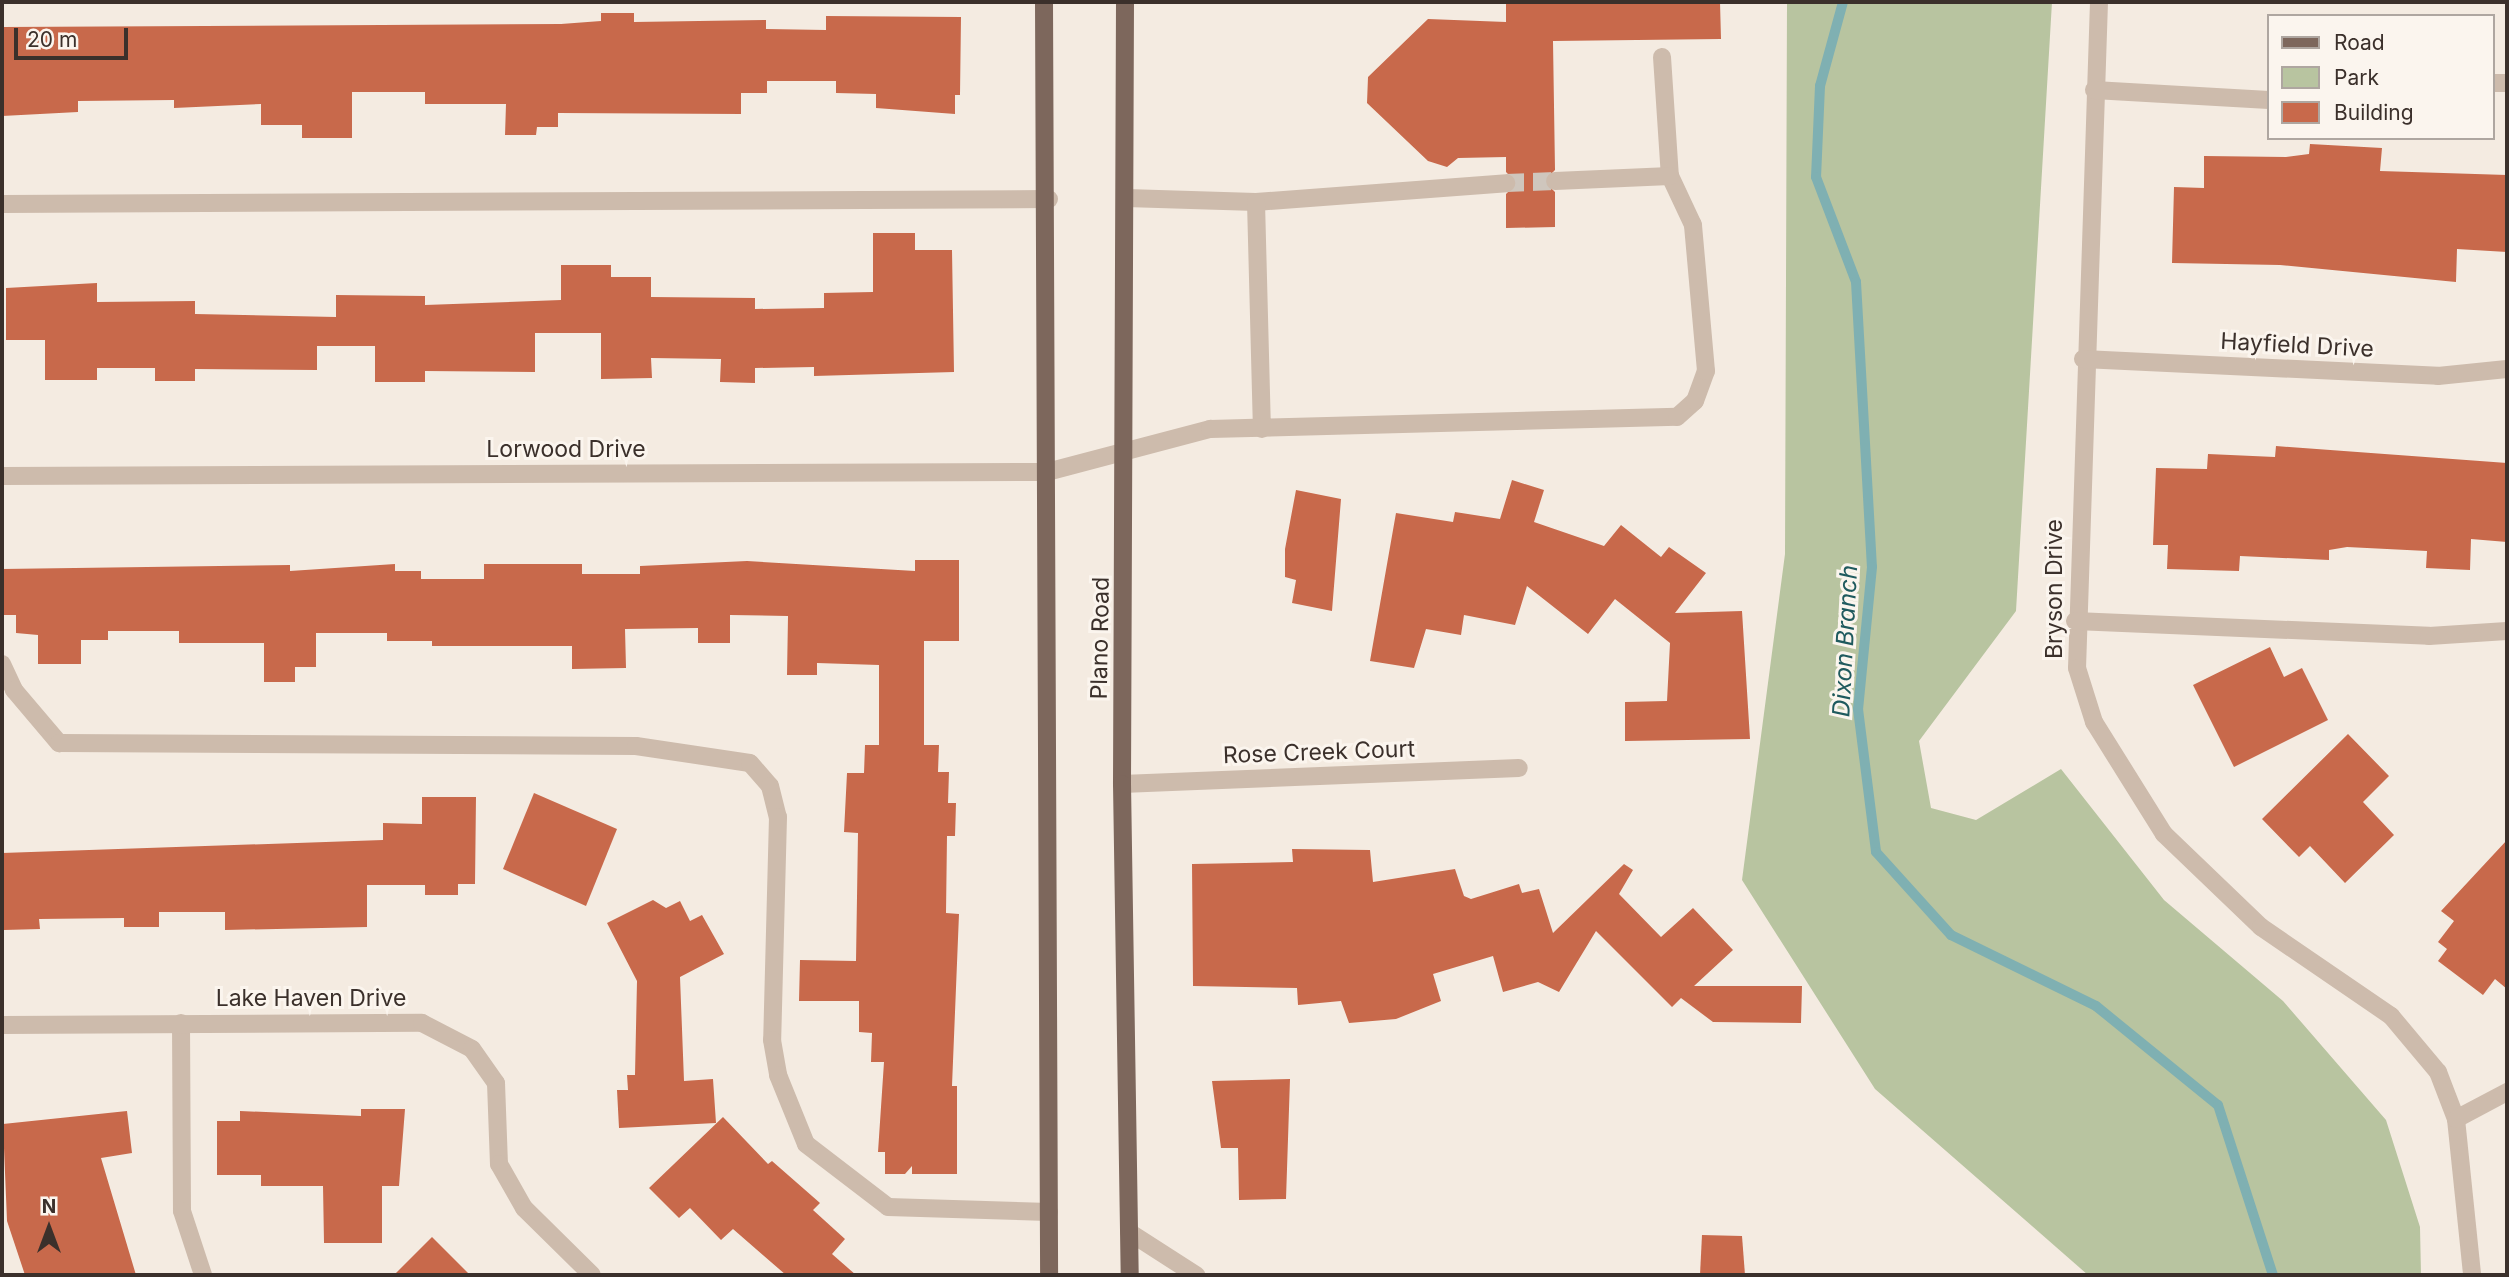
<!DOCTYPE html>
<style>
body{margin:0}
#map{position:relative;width:2509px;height:1277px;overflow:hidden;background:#f4ebe1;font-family:Inter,sans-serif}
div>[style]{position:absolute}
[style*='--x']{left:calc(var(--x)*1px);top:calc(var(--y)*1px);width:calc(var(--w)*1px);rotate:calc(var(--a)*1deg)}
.green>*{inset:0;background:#b8c4a0}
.stream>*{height:10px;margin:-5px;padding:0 5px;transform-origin:5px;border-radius:5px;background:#7fb0b2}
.building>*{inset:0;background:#c8694b}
.minor-tunnel>*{height:18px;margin-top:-9px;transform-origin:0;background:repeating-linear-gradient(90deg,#cfc6bd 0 18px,transparent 0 27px)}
.minor>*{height:18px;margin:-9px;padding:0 9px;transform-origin:9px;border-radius:9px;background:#cdbbac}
.major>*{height:18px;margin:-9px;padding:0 9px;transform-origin:9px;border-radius:9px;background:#7d675c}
span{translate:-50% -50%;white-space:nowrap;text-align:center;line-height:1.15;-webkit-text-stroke:6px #fbf5ee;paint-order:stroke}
.street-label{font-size:23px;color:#3b302b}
.water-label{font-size:24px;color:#1f5a5e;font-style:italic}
.frame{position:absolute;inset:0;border:4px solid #3b302b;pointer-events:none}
.legend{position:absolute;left:2267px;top:14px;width:228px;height:126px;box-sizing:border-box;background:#fbf5ee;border:2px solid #aea6a0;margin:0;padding:9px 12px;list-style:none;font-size:21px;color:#3b302b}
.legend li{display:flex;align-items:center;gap:14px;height:35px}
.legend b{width:35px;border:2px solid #aea6a0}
.north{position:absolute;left:14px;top:1193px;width:70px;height:70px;-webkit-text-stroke:5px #fbf5ee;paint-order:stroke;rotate:0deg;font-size:19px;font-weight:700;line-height:28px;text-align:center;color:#3b302b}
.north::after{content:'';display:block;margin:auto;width:24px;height:32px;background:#3b302b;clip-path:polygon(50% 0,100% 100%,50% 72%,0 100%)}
.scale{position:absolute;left:14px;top:28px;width:114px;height:32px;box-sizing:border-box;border:4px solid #3b302b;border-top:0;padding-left:9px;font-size:21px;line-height:24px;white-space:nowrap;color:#3b302b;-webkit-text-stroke:5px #fbf5ee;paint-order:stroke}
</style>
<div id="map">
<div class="green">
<div style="clip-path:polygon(1787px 2px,2052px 2px,2016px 611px,1919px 741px,1931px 808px,1976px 820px,2061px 769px,2164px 900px,2283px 1001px,2386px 1120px,2420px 1227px,2421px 1275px,2088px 1275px,1875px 1089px,1742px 880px,1785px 554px)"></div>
</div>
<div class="stream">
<div style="--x:1843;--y:2;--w:87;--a:105.3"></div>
<div style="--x:1820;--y:86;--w:91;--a:92.5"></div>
<div style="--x:1816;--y:177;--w:112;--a:69.1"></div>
<div style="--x:1856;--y:282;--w:285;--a:86.8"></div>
<div style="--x:1872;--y:567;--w:143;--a:95.6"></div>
<div style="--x:1858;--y:709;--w:144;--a:82.8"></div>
<div style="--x:1876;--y:852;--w:112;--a:47.9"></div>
<div style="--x:1951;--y:935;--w:161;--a:26.1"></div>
<div style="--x:2096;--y:1006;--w:157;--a:39.1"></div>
<div style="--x:2218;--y:1105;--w:179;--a:72.1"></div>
</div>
<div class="building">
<div style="clip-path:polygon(1506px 2px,1720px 2px,1721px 39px,1553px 41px,1555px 170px,1544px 181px,1555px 192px,1555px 227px,1506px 228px,1506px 194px,1517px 183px,1506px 172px,1506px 157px,1458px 158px,1447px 167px,1428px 161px,1367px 103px,1368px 77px,1428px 19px,1506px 22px)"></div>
<div style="clip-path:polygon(601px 13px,634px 13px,634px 22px,766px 20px,766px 29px,826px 30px,826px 16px,961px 17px,960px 95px,955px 95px,955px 114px,876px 108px,876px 94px,836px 93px,836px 81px,767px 81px,767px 93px,741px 93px,741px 114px,558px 113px,558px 127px,537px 127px,536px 135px,505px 135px,506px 104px,425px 104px,425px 92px,352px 92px,352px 138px,302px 138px,302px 125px,261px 125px,261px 104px,174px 108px,174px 100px,78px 101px,78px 112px,2px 116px,2px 27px,561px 24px,601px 21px)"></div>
<div style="clip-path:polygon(2310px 144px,2382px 148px,2380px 171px,2507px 175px,2507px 252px,2457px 249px,2456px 282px,2280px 265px,2172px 263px,2174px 187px,2204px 188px,2204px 156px,2286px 157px,2309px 154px)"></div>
<div style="clip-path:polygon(873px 233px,915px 233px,915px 250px,952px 250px,954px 372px,814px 376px,814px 367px,755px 368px,755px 383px,720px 382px,721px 359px,651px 358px,652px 378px,601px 379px,601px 333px,535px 333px,535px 372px,425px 371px,425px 382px,375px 382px,375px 346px,317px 346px,317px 370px,195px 369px,195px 381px,155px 381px,155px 368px,97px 368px,97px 380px,45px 380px,45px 340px,6px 340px,6px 288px,97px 283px,97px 302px,195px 301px,195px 314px,336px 317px,336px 295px,425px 296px,425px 305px,561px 300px,561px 265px,611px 265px,611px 277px,651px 277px,651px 297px,755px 298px,755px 309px,824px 308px,824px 293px,873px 292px)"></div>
<div style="clip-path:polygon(2276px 446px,2507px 463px,2507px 542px,2471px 539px,2470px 570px,2426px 568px,2427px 551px,2347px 547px,2329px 550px,2329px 560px,2240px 556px,2239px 571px,2167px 569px,2168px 545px,2153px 545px,2156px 468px,2207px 469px,2208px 454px,2275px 457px)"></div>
<div style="clip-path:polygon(1512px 480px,1544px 490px,1534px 522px,1604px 546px,1621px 525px,1661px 557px,1669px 547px,1706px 573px,1675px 613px,1742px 611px,1750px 739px,1625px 741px,1625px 702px,1667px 701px,1670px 643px,1615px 599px,1588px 634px,1527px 586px,1515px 625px,1464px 615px,1461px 635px,1426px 629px,1414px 668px,1370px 661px,1396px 513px,1453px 522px,1455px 512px,1500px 519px)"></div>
<div style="clip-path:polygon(1296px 490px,1341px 499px,1332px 611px,1292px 603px,1296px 580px,1285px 577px,1285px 549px)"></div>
<div style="clip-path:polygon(915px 560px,959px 560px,959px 641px,924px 641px,924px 745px,939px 745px,938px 772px,949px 772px,948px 803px,956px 803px,955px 836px,947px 836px,946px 913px,959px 914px,952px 1086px,957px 1086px,957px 1174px,912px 1174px,912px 1166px,905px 1174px,885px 1174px,885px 1152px,878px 1152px,884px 1062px,871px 1062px,872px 1033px,859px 1032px,859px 1001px,799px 1001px,800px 960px,856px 961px,858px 833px,844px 832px,847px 773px,864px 773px,865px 745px,879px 745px,879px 665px,817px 663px,817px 675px,787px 675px,788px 616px,730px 615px,730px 643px,698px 643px,698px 628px,625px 629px,626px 668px,572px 669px,572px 646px,432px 646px,432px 641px,387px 641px,387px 633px,316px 633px,316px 667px,295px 667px,295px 682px,264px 682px,264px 643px,179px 643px,179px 631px,108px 631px,108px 640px,81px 640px,81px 664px,38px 664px,38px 635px,16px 633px,16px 615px,2px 615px,2px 569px,290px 565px,290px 571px,395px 564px,395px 571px,421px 571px,421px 579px,484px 579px,484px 564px,582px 564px,582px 574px,640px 574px,640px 566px,747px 561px,915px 571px)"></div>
<div style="clip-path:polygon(2270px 647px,2284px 677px,2302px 668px,2328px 720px,2234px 767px,2193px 685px)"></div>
<div style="clip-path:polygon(2348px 734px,2389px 776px,2363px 802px,2394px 835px,2345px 883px,2310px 846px,2299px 857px,2262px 819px)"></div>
<div style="clip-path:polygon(534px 793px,617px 829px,586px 906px,503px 869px)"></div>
<div style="clip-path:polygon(422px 797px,476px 797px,475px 884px,458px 884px,458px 895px,425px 895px,425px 885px,367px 885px,367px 927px,225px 930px,225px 912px,159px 912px,159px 927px,124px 927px,124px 918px,39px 919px,40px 929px,4px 930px,2px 853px,383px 840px,383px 823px,422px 824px)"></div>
<div style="clip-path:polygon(2507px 840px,2507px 989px,2495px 979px,2483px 995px,2438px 961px,2447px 949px,2438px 942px,2454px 921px,2441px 911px)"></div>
<div style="clip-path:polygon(1292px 849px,1370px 850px,1373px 882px,1455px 869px,1464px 896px,1471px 899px,1519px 884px,1522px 893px,1539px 889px,1553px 933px,1624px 864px,1633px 870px,1619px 894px,1661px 937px,1693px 908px,1733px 950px,1694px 986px,1802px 986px,1801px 1023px,1713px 1022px,1681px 998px,1672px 1007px,1596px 931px,1559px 992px,1538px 982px,1503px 992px,1493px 956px,1433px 974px,1441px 1001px,1396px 1019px,1349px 1023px,1341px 1001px,1298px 1005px,1297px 988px,1193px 986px,1192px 864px,1293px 862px)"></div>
<div style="clip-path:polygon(653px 900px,666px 908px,680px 901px,690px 921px,702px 915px,724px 954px,680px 977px,684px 1081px,713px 1079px,716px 1123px,619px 1128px,617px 1090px,628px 1090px,627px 1075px,635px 1075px,637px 981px,607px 923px)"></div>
<div style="clip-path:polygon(1290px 1079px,1286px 1199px,1239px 1200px,1238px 1148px,1221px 1148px,1212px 1081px)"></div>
<div style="clip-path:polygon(361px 1109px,405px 1109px,399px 1186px,382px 1186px,382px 1243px,324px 1243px,323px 1186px,261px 1186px,261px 1175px,217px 1175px,217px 1121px,240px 1121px,240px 1111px,361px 1116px)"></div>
<div style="clip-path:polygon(127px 1111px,132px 1153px,101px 1158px,136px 1275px,25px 1275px,7px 1221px,3px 1124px)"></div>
<div style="clip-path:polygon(723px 1117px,768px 1164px,772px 1161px,820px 1203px,813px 1210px,845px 1239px,832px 1254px,856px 1275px,786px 1275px,733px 1229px,721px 1240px,690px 1208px,679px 1218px,649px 1188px)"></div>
<div style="clip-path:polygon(1702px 1235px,1742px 1236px,1745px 1275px,1700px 1275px)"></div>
<div style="clip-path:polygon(432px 1237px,470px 1275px,394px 1275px)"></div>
</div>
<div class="minor-tunnel">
<div style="--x:1506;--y:183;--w:49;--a:-2.3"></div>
</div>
<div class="minor">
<div style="--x:2099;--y:2;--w:666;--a:91.89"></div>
<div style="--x:2077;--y:668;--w:57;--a:72.5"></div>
<div style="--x:2094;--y:722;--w:132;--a:58"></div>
<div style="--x:2164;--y:834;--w:134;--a:43.8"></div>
<div style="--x:2261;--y:927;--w:158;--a:34.4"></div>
<div style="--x:2391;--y:1016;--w:73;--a:50"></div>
<div style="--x:2438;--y:1072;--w:50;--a:69"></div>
<div style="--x:2456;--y:1119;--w:157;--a:84.1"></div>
<div style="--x:1662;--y:57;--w:119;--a:86.2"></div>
<div style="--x:2493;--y:83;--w:14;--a:0"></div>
<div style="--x:2094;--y:90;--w:175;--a:3.3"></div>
<div style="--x:1126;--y:198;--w:130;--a:1.8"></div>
<div style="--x:1256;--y:202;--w:251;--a:-4.3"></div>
<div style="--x:1256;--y:202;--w:227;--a:88.5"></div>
<div style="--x:2;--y:204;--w:1047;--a:-0.27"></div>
<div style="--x:2083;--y:359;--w:355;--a:2.7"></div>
<div style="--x:2438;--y:376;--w:69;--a:-5.8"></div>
<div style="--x:2;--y:476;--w:1045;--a:-0.22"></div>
<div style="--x:1047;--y:472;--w:169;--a:-14.8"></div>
<div style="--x:1210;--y:429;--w:467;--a:-1.5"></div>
<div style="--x:1677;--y:417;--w:24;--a:-42"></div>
<div style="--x:1695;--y:401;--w:32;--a:-70"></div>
<div style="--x:1706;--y:371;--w:147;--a:-95.1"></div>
<div style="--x:1693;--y:225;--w:54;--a:-115.1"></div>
<div style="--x:1670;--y:176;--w:115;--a:177.5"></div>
<div style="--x:2075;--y:621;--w:354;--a:2.4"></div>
<div style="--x:2429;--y:636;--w:78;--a:-3.7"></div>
<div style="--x:2;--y:664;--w:29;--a:65"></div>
<div style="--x:14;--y:690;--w:70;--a:49.7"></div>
<div style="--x:59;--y:743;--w:577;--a:0.3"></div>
<div style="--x:636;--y:746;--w:115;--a:8.5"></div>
<div style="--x:750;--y:763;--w:30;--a:49"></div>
<div style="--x:770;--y:786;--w:32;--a:76"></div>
<div style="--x:778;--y:817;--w:223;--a:91.5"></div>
<div style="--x:772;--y:1040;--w:36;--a:80"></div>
<div style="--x:778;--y:1075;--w:74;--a:67.9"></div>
<div style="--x:806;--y:1144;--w:103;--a:37.5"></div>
<div style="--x:888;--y:1207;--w:161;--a:1.8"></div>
<div style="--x:1122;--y:784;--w:397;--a:-2.3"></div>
<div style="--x:181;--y:1023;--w:188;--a:89.7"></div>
<div style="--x:182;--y:1211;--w:67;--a:71.8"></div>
<div style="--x:2;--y:1025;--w:420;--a:-0.3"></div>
<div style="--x:422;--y:1023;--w:56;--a:27.5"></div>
<div style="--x:472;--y:1049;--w:42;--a:54.8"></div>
<div style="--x:496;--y:1083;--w:81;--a:87.9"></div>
<div style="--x:499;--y:1164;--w:51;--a:60.4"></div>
<div style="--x:524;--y:1208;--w:95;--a:44.6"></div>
<div style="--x:2456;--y:1119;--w:58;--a:-27.9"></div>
<div style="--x:1129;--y:1232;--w:80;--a:32.7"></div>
</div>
<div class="major">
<div style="--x:1044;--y:2;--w:1273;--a:89.77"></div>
<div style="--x:1125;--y:2;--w:782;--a:90.22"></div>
<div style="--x:1122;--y:784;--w:491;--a:89.1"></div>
</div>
<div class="street-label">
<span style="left:2297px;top:345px;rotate:3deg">Hayfield Drive</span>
<span style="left:566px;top:449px">Lorwood Drive</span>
<span style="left:2054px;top:589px;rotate:-90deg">Bryson Drive</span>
<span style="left:1100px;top:638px;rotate:-89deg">Plano Road</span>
<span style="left:1319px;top:752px;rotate:-2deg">Rose Creek Court</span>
<span style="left:311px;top:998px">Lake Haven Drive</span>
</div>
<div class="water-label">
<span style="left:1845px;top:641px;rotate:-87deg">Dixon Branch</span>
</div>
<div class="frame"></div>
<ul class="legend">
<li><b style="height:9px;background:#7d675c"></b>Road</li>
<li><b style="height:19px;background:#b8c4a0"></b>Park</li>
<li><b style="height:19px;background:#c8694b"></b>Building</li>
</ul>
<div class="north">N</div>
<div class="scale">20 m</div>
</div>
